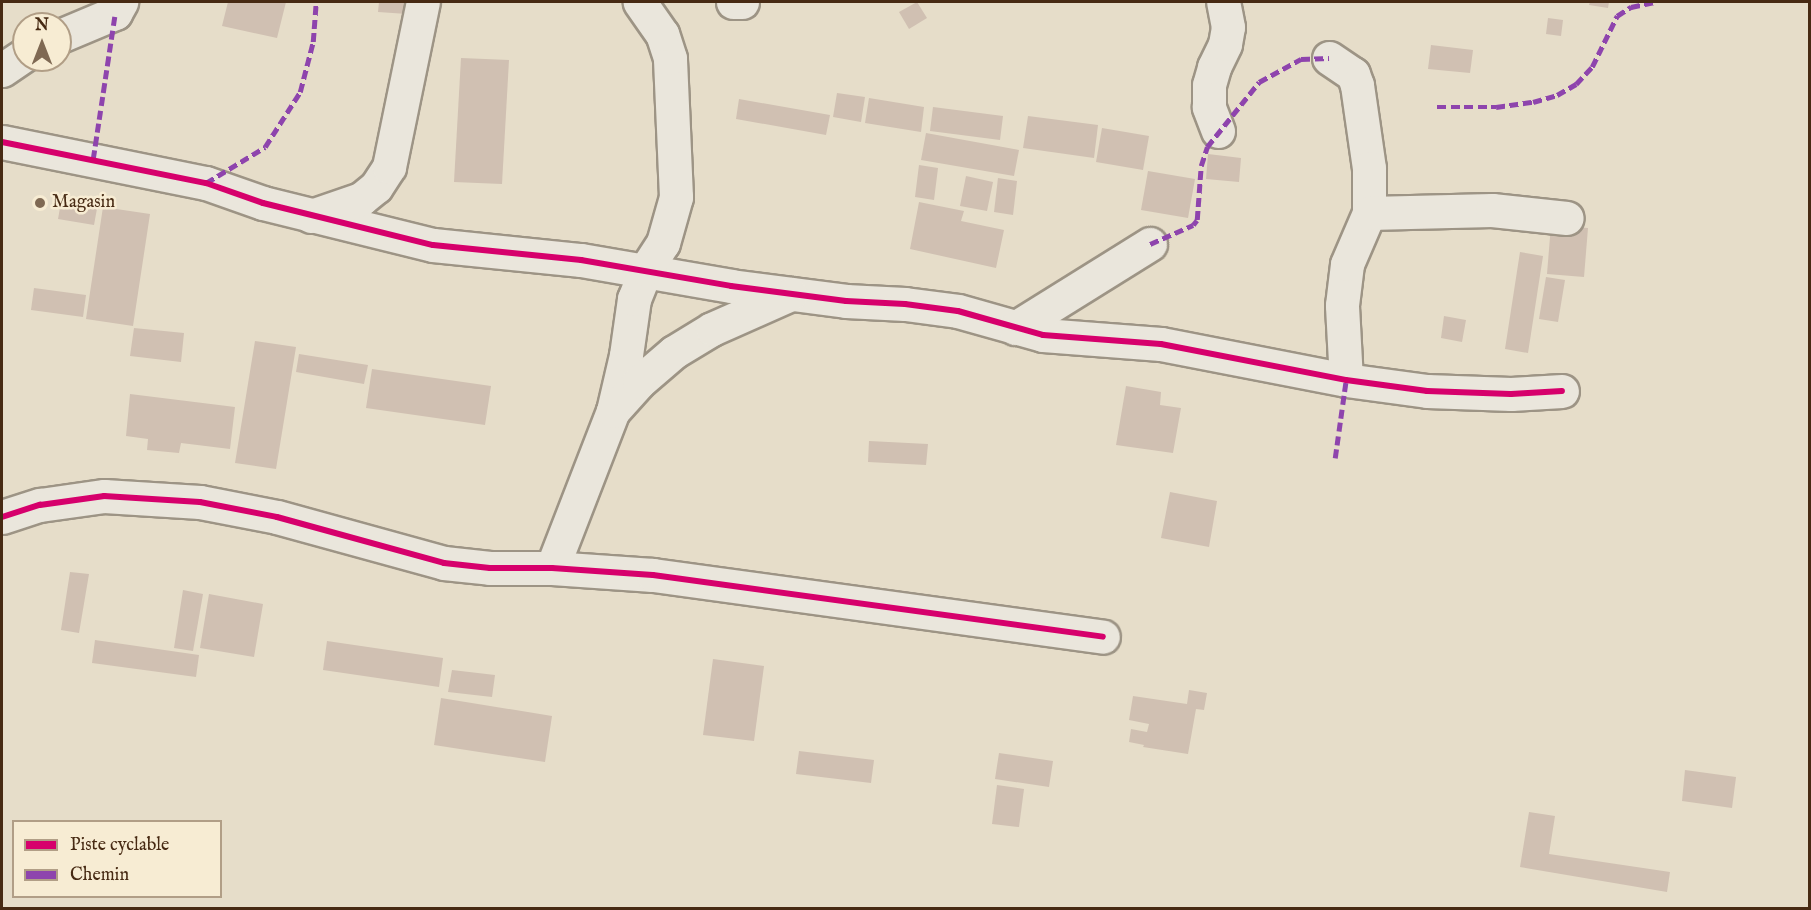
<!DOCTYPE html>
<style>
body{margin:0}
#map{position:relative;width:1811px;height:910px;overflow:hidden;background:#e6ddc9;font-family:"IM FELL English",serif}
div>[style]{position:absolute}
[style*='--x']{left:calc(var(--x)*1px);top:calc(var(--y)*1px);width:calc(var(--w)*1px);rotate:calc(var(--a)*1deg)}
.building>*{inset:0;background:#d0c0b2}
.roads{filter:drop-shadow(2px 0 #9d9485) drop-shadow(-2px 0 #9d9485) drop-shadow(0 2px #9d9485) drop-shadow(0 -2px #9d9485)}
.minor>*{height:33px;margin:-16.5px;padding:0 16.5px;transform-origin:16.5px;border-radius:16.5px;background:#eae6dc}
.quiet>*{height:4.5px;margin-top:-2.25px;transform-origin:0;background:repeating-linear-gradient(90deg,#8e44ad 0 9px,transparent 0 13.5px)}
.cycleway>*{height:6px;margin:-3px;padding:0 3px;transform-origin:3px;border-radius:3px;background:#d6006c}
.dots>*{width:16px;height:16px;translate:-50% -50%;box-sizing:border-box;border:3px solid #f7ecd3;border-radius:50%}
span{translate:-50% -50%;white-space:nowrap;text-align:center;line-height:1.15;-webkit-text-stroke:5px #f7ecd3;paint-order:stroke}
.poi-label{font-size:18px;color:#472a13}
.left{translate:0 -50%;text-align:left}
.frame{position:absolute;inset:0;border:3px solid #472a13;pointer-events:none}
.legend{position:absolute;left:12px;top:820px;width:210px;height:78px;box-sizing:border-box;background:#f7ecd3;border:2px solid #b19e86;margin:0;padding:8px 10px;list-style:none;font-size:18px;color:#472a13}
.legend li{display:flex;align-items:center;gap:12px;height:30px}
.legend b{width:30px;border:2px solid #b19e86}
.north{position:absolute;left:12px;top:12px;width:60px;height:60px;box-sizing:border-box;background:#f7ecd3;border:2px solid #b19e86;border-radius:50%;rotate:0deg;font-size:16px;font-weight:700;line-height:24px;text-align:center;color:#472a13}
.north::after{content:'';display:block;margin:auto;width:21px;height:27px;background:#7f6953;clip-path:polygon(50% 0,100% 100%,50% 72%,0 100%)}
</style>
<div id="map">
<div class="building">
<div style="clip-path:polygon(228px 2px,286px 2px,277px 38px,222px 26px)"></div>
<div style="clip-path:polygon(379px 2px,408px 2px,407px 14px,378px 12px)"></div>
<div style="clip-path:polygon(917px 2px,927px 18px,909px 29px,899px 12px)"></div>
<div style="clip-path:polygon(1590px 2px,1609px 2px,1608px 8px,1589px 5px)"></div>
<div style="clip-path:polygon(1548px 18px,1563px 20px,1561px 36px,1546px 34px)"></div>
<div style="clip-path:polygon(1431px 45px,1473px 50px,1470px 73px,1428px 69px)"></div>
<div style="clip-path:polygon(461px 58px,509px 60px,502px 184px,454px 182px)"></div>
<div style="clip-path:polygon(837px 93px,865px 97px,861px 122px,833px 117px)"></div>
<div style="clip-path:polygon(869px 98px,924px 107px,921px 132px,865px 123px)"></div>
<div style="clip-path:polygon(739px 99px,830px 115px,826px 135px,736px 119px)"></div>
<div style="clip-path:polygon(933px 107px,1003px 116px,1000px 140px,930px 131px)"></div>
<div style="clip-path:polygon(1028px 116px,1098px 125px,1094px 158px,1023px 148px)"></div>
<div style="clip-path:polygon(1102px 128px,1149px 136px,1143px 170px,1096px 162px)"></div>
<div style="clip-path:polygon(926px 133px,1019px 150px,1014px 176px,921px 160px)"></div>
<div style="clip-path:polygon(1208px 154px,1241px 158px,1239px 182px,1206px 179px)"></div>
<div style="clip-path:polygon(919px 165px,938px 168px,934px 200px,915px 197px)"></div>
<div style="clip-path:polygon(1148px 171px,1195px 179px,1188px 218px,1141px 210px)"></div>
<div style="clip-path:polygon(966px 176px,993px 182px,987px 211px,960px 206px)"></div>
<div style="clip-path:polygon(998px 178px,1017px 181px,1013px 215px,994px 212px)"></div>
<div style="clip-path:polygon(62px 197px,98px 203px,94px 225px,58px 219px)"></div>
<div style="clip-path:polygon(919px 202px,964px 211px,961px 221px,1004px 230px,996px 268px,910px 249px)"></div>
<div style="clip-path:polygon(103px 207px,150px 214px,133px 326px,86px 319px)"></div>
<div style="clip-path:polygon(1551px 225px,1588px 228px,1584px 277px,1547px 274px)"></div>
<div style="clip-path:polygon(1520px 252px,1543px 256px,1528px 353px,1505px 349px)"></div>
<div style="clip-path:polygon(1546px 277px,1565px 280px,1558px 322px,1539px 319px)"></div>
<div style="clip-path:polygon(34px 288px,86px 295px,83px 317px,31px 310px)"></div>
<div style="clip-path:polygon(1444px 316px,1466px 320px,1462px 342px,1441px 338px)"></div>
<div style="clip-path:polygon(134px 328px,184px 333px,181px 362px,130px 356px)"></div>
<div style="clip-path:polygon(255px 341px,296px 347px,276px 469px,235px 463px)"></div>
<div style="clip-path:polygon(299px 354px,368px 365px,364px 384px,296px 372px)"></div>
<div style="clip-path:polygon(372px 369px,491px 386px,485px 425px,366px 408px)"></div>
<div style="clip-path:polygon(1126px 386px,1161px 392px,1160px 405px,1181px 408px,1173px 453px,1116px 445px)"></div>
<div style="clip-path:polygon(130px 394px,235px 407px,230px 449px,181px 443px,179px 453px,147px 450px,148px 439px,126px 436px)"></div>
<div style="clip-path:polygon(869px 441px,928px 444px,926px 465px,868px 462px)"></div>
<div style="clip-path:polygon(1170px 492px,1217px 501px,1209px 547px,1161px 538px)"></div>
<div style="clip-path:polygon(70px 572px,89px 574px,79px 633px,61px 630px)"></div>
<div style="clip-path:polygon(183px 590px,203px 594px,193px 651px,174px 648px)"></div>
<div style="clip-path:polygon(209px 594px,263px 604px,254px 657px,200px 648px)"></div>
<div style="clip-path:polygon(95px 640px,199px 655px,196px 677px,92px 663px)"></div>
<div style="clip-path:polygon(327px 641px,443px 658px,439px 687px,323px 670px)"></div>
<div style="clip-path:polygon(713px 659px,764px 666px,754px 741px,703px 735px)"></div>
<div style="clip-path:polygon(452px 670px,495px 675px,492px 697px,448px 692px)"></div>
<div style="clip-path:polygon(1189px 690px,1207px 693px,1204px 710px,1196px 709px,1188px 754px,1143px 747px,1144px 745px,1129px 742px,1131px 729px,1147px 732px,1149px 724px,1129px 720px,1133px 696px,1187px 704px)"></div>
<div style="clip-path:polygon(441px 698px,552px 716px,545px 762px,434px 745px)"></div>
<div style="clip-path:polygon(799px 751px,874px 760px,871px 783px,796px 774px)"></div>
<div style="clip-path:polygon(999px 753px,1053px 761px,1049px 787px,995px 779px)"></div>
<div style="clip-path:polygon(1685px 770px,1736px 777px,1732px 808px,1682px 801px)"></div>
<div style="clip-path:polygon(997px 785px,1024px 789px,1019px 827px,992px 824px)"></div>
<div style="clip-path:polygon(1529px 812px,1555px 816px,1549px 854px,1670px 872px,1667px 892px,1520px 867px)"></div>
</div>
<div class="roads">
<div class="minor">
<div style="--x:733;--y:2;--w:9;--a:0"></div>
<div style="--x:60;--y:36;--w:60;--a:-22.7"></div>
<div style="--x:115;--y:13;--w:13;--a:-61"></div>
<div style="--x:1329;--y:58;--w:29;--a:34"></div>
<div style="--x:1353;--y:74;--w:12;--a:70"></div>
<div style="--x:1357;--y:85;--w:84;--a:81.8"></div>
<div style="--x:1369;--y:168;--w:45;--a:90"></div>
<div style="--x:2;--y:70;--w:27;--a:-34"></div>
<div style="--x:1218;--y:131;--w:26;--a:-111"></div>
<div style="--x:1209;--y:107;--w:22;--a:-90"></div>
<div style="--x:1209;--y:85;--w:19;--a:-74"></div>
<div style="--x:1214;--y:67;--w:25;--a:-64"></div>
<div style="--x:1225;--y:44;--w:17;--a:-80"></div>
<div style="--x:1228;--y:27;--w:25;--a:-101"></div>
<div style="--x:2;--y:142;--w:208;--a:11.4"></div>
<div style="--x:206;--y:183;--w:60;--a:19.3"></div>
<div style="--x:263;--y:203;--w:175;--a:13.9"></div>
<div style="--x:433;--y:245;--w:149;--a:5.8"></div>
<div style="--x:581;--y:260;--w:152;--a:9.8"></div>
<div style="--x:731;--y:286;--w:116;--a:7.4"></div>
<div style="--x:846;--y:301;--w:59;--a:2.9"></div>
<div style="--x:905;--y:304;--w:53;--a:7.5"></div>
<div style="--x:958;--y:311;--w:88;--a:15.8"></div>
<div style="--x:1043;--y:335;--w:118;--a:4.4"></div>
<div style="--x:1161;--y:344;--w:188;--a:11"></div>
<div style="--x:1346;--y:380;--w:82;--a:7.7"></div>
<div style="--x:1427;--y:391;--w:84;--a:2"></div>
<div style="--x:1511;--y:394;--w:51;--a:-3.4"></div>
<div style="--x:311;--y:216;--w:53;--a:-18.8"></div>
<div style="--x:361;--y:199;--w:19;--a:-39"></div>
<div style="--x:376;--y:187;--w:24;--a:-57"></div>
<div style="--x:389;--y:167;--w:168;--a:-78.4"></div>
<div style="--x:1015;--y:328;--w:159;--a:-31.9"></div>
<div style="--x:1346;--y:380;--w:75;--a:-93.1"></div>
<div style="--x:1342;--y:305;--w:41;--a:-83"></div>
<div style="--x:1347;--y:264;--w:56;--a:-66.7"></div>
<div style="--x:1369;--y:213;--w:123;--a:-1.4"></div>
<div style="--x:1492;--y:210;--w:75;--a:6.1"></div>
<div style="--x:613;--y:411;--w:57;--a:-76.9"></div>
<div style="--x:626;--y:355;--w:57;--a:-81.9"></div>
<div style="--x:634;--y:299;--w:32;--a:-68"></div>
<div style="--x:646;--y:269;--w:31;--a:-57"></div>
<div style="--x:663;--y:243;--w:48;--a:-74.2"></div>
<div style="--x:676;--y:197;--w:139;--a:-92.5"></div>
<div style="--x:670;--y:58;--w:25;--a:-108"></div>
<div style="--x:662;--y:34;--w:39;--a:-125"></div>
<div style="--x:2;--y:517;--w:40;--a:-18"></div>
<div style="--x:40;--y:505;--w:65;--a:-8"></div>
<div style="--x:104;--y:496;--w:96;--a:3.6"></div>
<div style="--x:200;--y:502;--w:78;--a:11"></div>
<div style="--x:277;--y:517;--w:173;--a:15.4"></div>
<div style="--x:444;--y:563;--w:46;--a:6.2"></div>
<div style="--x:490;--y:568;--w:62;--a:0"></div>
<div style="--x:552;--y:568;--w:101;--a:4"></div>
<div style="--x:653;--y:575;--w:454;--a:7.8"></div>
<div style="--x:552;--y:568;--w:168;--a:-68.8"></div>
<div style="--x:613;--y:411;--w:39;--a:-48"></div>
<div style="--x:639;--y:382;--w:46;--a:-40.6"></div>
<div style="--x:674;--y:352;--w:44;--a:-31.2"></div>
<div style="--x:712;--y:329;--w:86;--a:-23.9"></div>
</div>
</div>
<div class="quiet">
<div style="--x:1437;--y:107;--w:59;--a:0"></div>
<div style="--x:1496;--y:107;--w:37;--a:-8"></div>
<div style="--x:1533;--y:102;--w:25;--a:-16"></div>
<div style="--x:1557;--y:95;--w:22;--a:-30"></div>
<div style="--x:1576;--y:84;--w:23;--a:-47"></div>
<div style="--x:1592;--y:67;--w:57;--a:-63.9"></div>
<div style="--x:1617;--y:16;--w:17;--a:-33"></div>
<div style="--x:1631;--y:7;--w:24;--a:-12"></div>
<div style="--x:93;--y:159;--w:148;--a:-81.4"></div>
<div style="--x:206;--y:183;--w:69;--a:-31.4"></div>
<div style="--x:265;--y:147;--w:65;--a:-57.5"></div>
<div style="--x:300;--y:92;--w:52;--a:-75.4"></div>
<div style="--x:313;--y:42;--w:40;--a:-85.7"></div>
<div style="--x:1150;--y:244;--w:47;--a:-23.8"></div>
<div style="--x:1193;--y:225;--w:6;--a:-51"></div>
<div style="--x:1197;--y:220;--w:54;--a:-85.8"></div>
<div style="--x:1201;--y:166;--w:20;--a:-72"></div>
<div style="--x:1207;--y:147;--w:83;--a:-51.3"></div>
<div style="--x:1259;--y:82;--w:48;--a:-28.7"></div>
<div style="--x:1301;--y:59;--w:28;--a:-2"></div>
<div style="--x:1335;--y:458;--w:79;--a:-82"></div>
</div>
<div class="cycleway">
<div style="--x:2;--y:142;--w:208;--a:11.4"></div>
<div style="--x:206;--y:183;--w:60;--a:19.3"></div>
<div style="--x:263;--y:203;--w:175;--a:13.9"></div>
<div style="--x:433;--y:245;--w:149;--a:5.8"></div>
<div style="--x:581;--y:260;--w:152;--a:9.8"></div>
<div style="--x:731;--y:286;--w:116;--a:7.4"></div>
<div style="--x:846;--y:301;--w:59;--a:2.9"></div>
<div style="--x:905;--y:304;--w:53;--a:7.5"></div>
<div style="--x:958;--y:311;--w:88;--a:15.8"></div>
<div style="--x:1043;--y:335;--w:118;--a:4.4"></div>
<div style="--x:1161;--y:344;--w:188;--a:11"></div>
<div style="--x:1346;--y:380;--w:82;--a:7.7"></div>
<div style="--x:1427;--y:391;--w:84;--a:2"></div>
<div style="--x:1511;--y:394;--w:51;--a:-3.4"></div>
<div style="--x:2;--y:517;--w:40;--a:-18"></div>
<div style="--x:40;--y:505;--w:65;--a:-8"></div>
<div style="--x:104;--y:496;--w:96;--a:3.6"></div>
<div style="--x:200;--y:502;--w:78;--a:11"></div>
<div style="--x:277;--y:517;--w:173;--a:15.4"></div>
<div style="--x:444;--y:563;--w:46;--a:6.2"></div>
<div style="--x:490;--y:568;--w:62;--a:0"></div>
<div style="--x:552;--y:568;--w:101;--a:4"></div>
<div style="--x:653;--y:575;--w:454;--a:7.8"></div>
</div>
<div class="dots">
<div style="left:40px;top:203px;background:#7f6953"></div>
</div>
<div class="poi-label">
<span class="left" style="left:52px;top:203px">Magasin</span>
</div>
<div class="frame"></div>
<ul class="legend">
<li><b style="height:8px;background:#d6006c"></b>Piste cyclable</li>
<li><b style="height:8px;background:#8e44ad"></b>Chemin</li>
</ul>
<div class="north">N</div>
</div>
